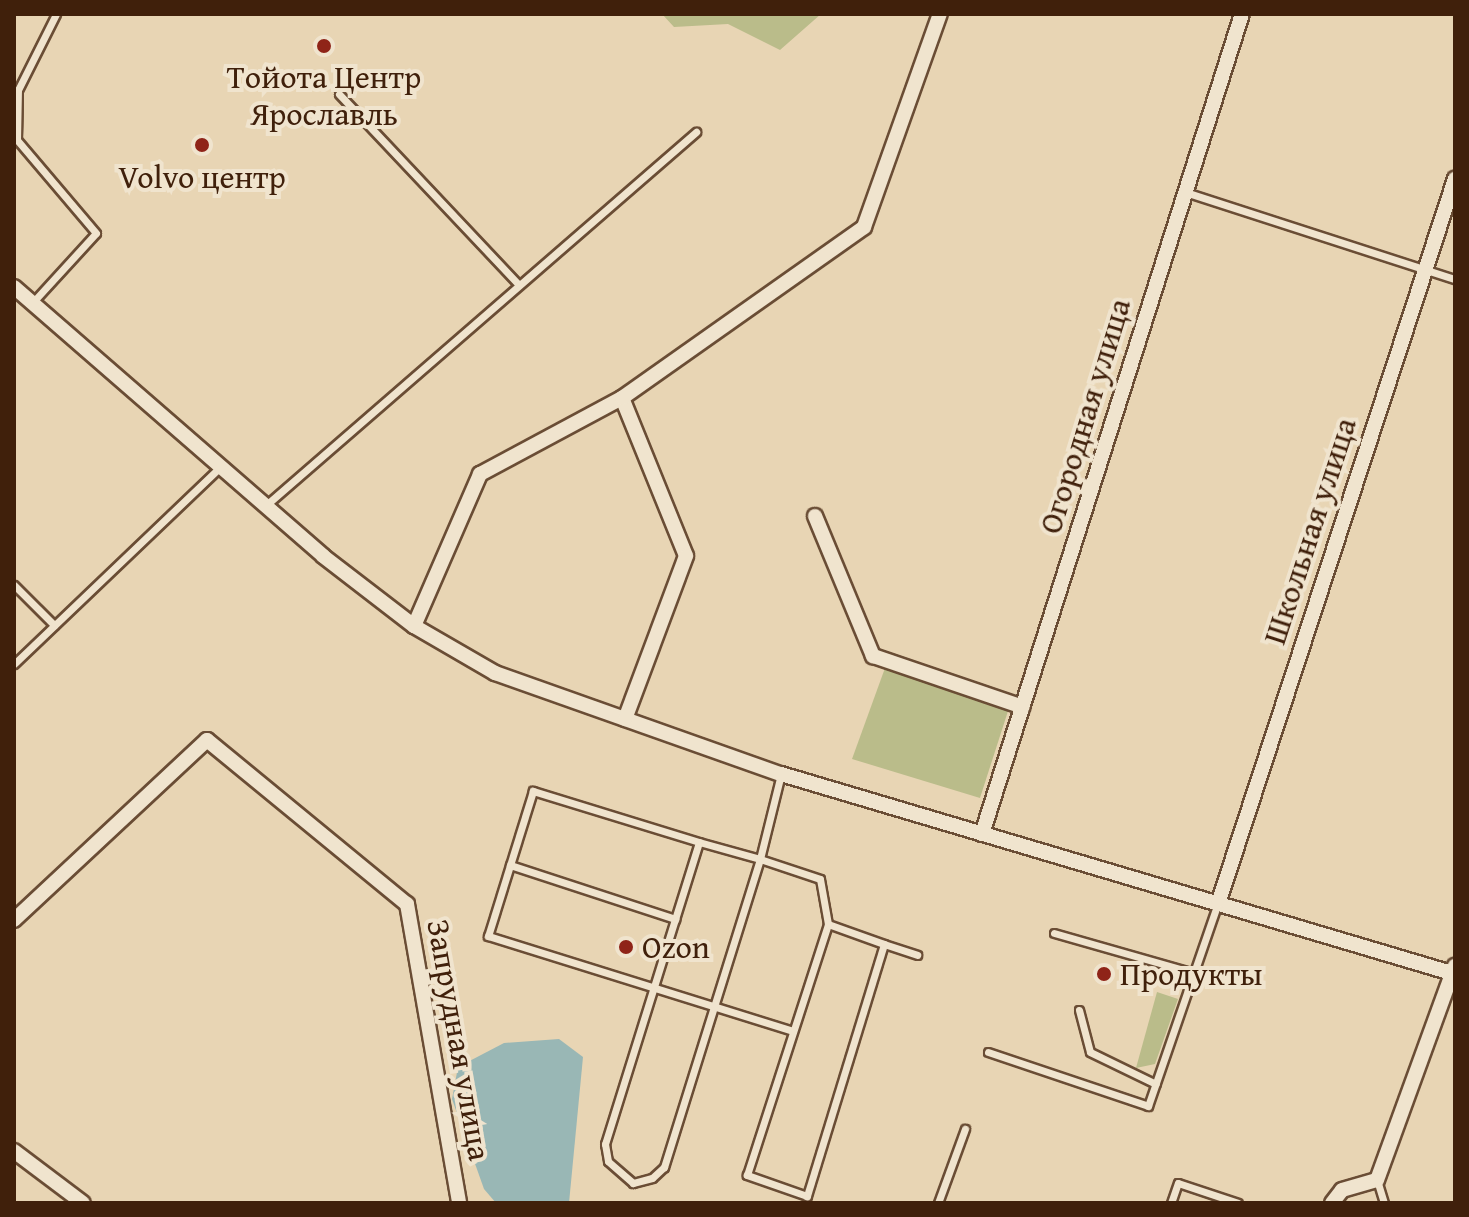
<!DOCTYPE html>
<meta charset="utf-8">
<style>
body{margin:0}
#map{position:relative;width:1469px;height:1217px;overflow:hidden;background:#e8d5b4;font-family:"Gentium Book Plus",serif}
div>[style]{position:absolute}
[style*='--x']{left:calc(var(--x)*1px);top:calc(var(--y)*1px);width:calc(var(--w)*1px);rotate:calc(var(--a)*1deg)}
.green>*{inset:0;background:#babc8a}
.water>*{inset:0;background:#99b7b5}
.roads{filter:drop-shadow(2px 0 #6a4d35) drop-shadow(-2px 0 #6a4d35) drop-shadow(0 2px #6a4d35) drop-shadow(0 -2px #6a4d35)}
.service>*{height:7px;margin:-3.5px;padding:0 3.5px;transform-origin:3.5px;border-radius:3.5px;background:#f0e4ce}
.minor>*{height:14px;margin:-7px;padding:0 7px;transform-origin:7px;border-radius:7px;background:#f0e4ce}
.dots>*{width:22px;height:22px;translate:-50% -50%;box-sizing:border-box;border:4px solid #f0e4ce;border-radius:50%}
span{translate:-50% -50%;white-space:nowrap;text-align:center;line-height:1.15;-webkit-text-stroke:8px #f0e4ce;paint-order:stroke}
.poi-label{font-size:32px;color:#40200b}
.left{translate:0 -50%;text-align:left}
.street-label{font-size:32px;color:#40200b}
.frame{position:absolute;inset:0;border:16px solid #40200b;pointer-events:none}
</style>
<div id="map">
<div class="green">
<div style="clip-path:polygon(662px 14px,821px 14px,780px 50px,728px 24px,674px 27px)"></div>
<div style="clip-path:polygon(885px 668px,1009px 708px,980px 798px,852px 759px)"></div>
<div style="clip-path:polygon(1157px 992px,1178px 999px,1155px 1064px,1136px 1068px)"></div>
</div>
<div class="water">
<div style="clip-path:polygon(559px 1039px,583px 1057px,569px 1203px,496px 1203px,484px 1189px,452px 1099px,458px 1067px,504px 1043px)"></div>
</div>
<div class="roads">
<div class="service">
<div style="--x:339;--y:94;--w:262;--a:46.7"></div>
<div style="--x:1185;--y:192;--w:284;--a:17.9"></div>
<div style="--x:33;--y:302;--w:93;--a:-47.6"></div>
<div style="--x:96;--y:233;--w:122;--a:-130.3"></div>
<div style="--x:17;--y:140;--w:50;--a:-88.9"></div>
<div style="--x:18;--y:90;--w:85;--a:-63.4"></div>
<div style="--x:265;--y:506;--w:571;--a:-40.95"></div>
<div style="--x:14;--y:585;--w:57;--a:45"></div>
<div style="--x:14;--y:664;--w:285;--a:-43.7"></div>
<div style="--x:781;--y:774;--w:88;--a:103.9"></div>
<div style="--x:760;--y:859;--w:63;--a:18.4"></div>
<div style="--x:820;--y:879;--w:46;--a:79.9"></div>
<div style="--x:828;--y:924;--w:59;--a:19.7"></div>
<div style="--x:884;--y:944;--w:264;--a:107"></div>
<div style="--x:807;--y:1196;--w:64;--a:-160.7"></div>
<div style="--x:747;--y:1175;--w:264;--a:-72.1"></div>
<div style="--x:699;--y:842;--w:63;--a:15.6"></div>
<div style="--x:760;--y:859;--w:323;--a:107.3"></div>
<div style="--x:664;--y:1167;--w:16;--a:137"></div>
<div style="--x:652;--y:1178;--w:20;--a:165"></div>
<div style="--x:633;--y:1183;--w:33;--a:-139"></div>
<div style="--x:608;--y:1161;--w:17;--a:-100"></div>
<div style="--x:605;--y:1144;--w:316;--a:-72.7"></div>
<div style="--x:699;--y:842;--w:174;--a:-162.9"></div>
<div style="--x:533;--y:791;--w:152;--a:107.2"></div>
<div style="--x:488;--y:936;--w:319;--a:17.3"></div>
<div style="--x:510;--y:865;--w:174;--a:18.1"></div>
<div style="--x:1054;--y:933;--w:146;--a:15.9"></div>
<div style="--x:884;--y:944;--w:35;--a:18"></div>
<div style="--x:1079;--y:1010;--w:43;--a:75.3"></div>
<div style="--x:1090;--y:1052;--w:73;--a:25.9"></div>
<div style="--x:988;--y:1052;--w:169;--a:18.6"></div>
<div style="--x:1148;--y:1106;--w:215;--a:-71"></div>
<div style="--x:1377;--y:1180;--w:24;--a:73"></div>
<div style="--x:938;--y:1203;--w:79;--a:-70"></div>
<div style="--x:1171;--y:1203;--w:21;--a:-71"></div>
<div style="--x:1178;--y:1183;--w:63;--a:18.4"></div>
</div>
<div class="minor">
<div style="--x:14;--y:287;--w:410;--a:41"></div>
<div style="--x:323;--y:556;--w:115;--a:37.6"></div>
<div style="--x:414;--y:626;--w:94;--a:30.1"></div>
<div style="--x:495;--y:673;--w:303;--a:19.5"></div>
<div style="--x:781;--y:774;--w:703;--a:16.53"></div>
<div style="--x:622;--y:398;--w:170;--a:67.9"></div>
<div style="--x:686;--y:556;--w:174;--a:110.5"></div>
<div style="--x:815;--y:516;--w:152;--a:67.5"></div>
<div style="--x:873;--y:656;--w:158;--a:18.8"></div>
<div style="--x:414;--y:626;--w:166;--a:-66.5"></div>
<div style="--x:480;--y:474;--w:161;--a:-28.2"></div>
<div style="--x:622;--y:398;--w:296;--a:-35.2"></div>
<div style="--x:864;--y:227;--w:226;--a:-70.4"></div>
<div style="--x:982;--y:834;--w:860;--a:-72.41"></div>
<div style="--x:1219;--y:901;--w:760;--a:-71.9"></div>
<div style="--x:14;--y:920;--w:264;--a:-43"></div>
<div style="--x:207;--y:740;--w:259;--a:39.4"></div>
<div style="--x:407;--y:904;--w:303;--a:80.1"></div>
<div style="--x:14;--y:1151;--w:86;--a:37"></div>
<div style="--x:1332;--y:1203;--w:16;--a:-52"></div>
<div style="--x:1342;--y:1190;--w:36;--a:-16"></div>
<div style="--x:1377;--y:1180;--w:228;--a:-70"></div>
</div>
</div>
<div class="dots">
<div style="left:324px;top:46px;background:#8f2418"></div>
<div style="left:202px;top:145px;background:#8f2418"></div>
<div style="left:626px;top:947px;background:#8f2418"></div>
<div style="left:1104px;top:974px;background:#8f2418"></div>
</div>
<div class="poi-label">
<span style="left:324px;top:96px">Тойота Центр<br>Ярославль</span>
<span style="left:202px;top:177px">Volvo центр</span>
<span class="left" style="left:642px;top:947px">Ozon</span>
<span class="left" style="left:1120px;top:974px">Продукты</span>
</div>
<div class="street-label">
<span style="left:1085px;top:416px;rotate:-73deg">Огородная улица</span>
<span style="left:1310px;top:531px;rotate:-72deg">Школьная улица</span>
<span style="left:459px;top:1040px;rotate:80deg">Запрудная улица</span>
</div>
<div class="frame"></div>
</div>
